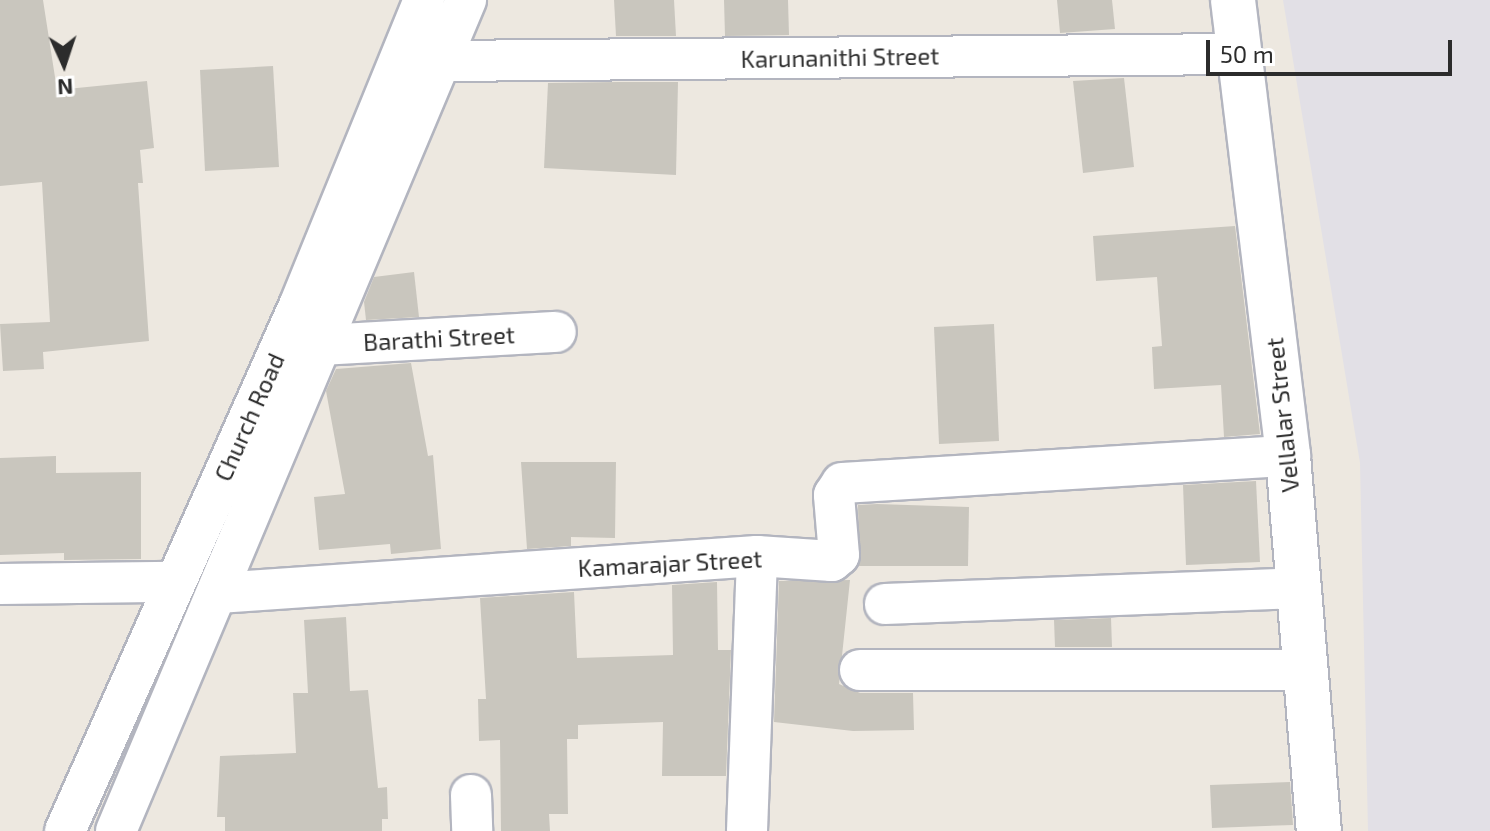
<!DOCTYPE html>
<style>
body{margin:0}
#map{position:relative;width:1490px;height:831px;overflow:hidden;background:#ede8e0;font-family:"Exo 2",sans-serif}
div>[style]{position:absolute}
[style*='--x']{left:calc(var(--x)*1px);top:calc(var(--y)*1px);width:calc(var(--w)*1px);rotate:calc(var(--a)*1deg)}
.industrial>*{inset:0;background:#e2e0e6}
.building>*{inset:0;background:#c9c6be}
.roads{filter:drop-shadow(2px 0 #b3b5bf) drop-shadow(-2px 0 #b3b5bf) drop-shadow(0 2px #b3b5bf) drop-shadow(0 -2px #b3b5bf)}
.minor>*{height:40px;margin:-20px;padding:0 20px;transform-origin:20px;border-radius:20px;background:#fff}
.tertiary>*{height:44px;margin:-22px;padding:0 22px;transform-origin:22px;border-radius:22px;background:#fff}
span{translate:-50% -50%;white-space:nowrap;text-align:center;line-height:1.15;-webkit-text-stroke:8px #fff;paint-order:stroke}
.street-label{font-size:24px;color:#2c2c2c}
.north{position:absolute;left:24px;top:24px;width:80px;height:80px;-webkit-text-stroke:6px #fff;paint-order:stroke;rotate:177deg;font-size:22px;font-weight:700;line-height:32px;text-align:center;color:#2c2c2c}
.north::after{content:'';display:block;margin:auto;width:28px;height:36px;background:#2c2c2c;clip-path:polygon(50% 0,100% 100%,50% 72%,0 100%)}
.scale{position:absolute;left:1206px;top:40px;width:246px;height:36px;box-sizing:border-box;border:4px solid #2c2c2c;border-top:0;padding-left:10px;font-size:24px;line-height:28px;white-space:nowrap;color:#2c2c2c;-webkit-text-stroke:6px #fff;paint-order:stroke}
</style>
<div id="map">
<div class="industrial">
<div style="clip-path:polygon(1283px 0,1490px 0,1490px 831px,1368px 831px,1360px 463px)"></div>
</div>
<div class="building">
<div style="clip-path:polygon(0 0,43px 0,57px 90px,147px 81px,154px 148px,140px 150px,143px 183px,138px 183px,149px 341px,43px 352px,44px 369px,3px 371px,0 324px,50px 322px,42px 182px,0 186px)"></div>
<div style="clip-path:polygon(614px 0,674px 0,676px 36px,616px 36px)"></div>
<div style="clip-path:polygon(724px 0,788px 0,789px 35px,725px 36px)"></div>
<div style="clip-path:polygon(1057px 0,1112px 0,1115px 29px,1060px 33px)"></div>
<div style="clip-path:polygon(273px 66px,279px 167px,205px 171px,200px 70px)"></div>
<div style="clip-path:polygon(1124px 78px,1134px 167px,1083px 173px,1073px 81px)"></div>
<div style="clip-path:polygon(618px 82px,678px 82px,676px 175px,544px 168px,548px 83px)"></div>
<div style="clip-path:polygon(1235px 226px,1260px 434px,1224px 437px,1221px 385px,1154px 389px,1152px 347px,1162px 346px,1157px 277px,1096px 281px,1093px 236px)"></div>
<div style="clip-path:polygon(414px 272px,419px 317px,366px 320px,364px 302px,374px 277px)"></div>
<div style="clip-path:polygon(994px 324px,999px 441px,939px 444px,934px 327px)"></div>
<div style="clip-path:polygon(411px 363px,428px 456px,433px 455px,441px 549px,391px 554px,390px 544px,319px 550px,314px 497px,345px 494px,326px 391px,336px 369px)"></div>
<div style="clip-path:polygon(56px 456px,56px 473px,141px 472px,141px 559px,64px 560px,64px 553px,0 555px,0 458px)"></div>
<div style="clip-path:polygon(521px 462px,616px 462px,615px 538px,571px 537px,571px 546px,527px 549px)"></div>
<div style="clip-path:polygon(1256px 481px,1260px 562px,1186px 565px,1183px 485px)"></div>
<div style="clip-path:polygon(877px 504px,969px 507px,968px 566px,859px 566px,858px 505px)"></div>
<div style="clip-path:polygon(850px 580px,839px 684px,860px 693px,913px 693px,914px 730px,853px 731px,774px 722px,779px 581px)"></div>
<div style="clip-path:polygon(717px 582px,718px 650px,731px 650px,726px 776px,662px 776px,663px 722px,578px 725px,578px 739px,567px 739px,568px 814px,549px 814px,550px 831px,501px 831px,500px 740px,479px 741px,478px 699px,486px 699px,480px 598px,574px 592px,577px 658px,673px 655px,672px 585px)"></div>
<div style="clip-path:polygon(346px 617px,350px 691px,368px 690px,378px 788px,387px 787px,388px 819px,382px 819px,382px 831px,225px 831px,225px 817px,217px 817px,220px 756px,296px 753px,293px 693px,308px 693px,304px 620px)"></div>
<div style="clip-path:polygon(1111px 618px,1112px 647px,1055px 647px,1054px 620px)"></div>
<div style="clip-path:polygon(1290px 782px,1293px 825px,1212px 828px,1210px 785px)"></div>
</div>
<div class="roads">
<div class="minor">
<div style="--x:439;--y:61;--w:801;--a:-0.5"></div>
<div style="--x:322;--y:345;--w:234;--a:-3.2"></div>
<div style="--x:0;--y:584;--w:175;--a:-0.7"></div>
<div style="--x:218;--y:593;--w:540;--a:-3.93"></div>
<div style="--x:757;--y:556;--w:75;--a:3.8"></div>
<div style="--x:832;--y:561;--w:9;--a:-41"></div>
<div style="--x:839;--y:555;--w:60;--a:-94.8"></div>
<div style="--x:834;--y:495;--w:14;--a:-56"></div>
<div style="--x:842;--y:483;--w:447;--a:-3.5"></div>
<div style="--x:885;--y:604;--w:413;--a:-2.2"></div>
<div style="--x:860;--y:670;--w:445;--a:0"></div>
<div style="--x:471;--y:795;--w:36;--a:88"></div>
<div style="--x:65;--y:831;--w:575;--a:-65.98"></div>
<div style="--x:299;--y:306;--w:331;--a:-67.8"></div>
<div style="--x:116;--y:831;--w:902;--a:-67.16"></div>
<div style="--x:747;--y:831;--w:275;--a:-87.9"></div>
</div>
<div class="tertiary">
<div style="--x:1233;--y:0;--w:459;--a:83.1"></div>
<div style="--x:1288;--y:456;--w:376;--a:85.3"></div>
</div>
</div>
<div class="street-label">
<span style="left:840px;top:57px;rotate:-1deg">Karunanithi Street</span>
<span style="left:439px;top:338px;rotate:-3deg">Barathi Street</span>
<span style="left:1282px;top:415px;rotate:-96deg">Vellalar Street</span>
<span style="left:249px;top:417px;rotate:-66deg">Church Road</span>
<span style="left:670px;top:563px;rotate:-3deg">Kamarajar Street</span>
</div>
<div class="north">N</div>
<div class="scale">50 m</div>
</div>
